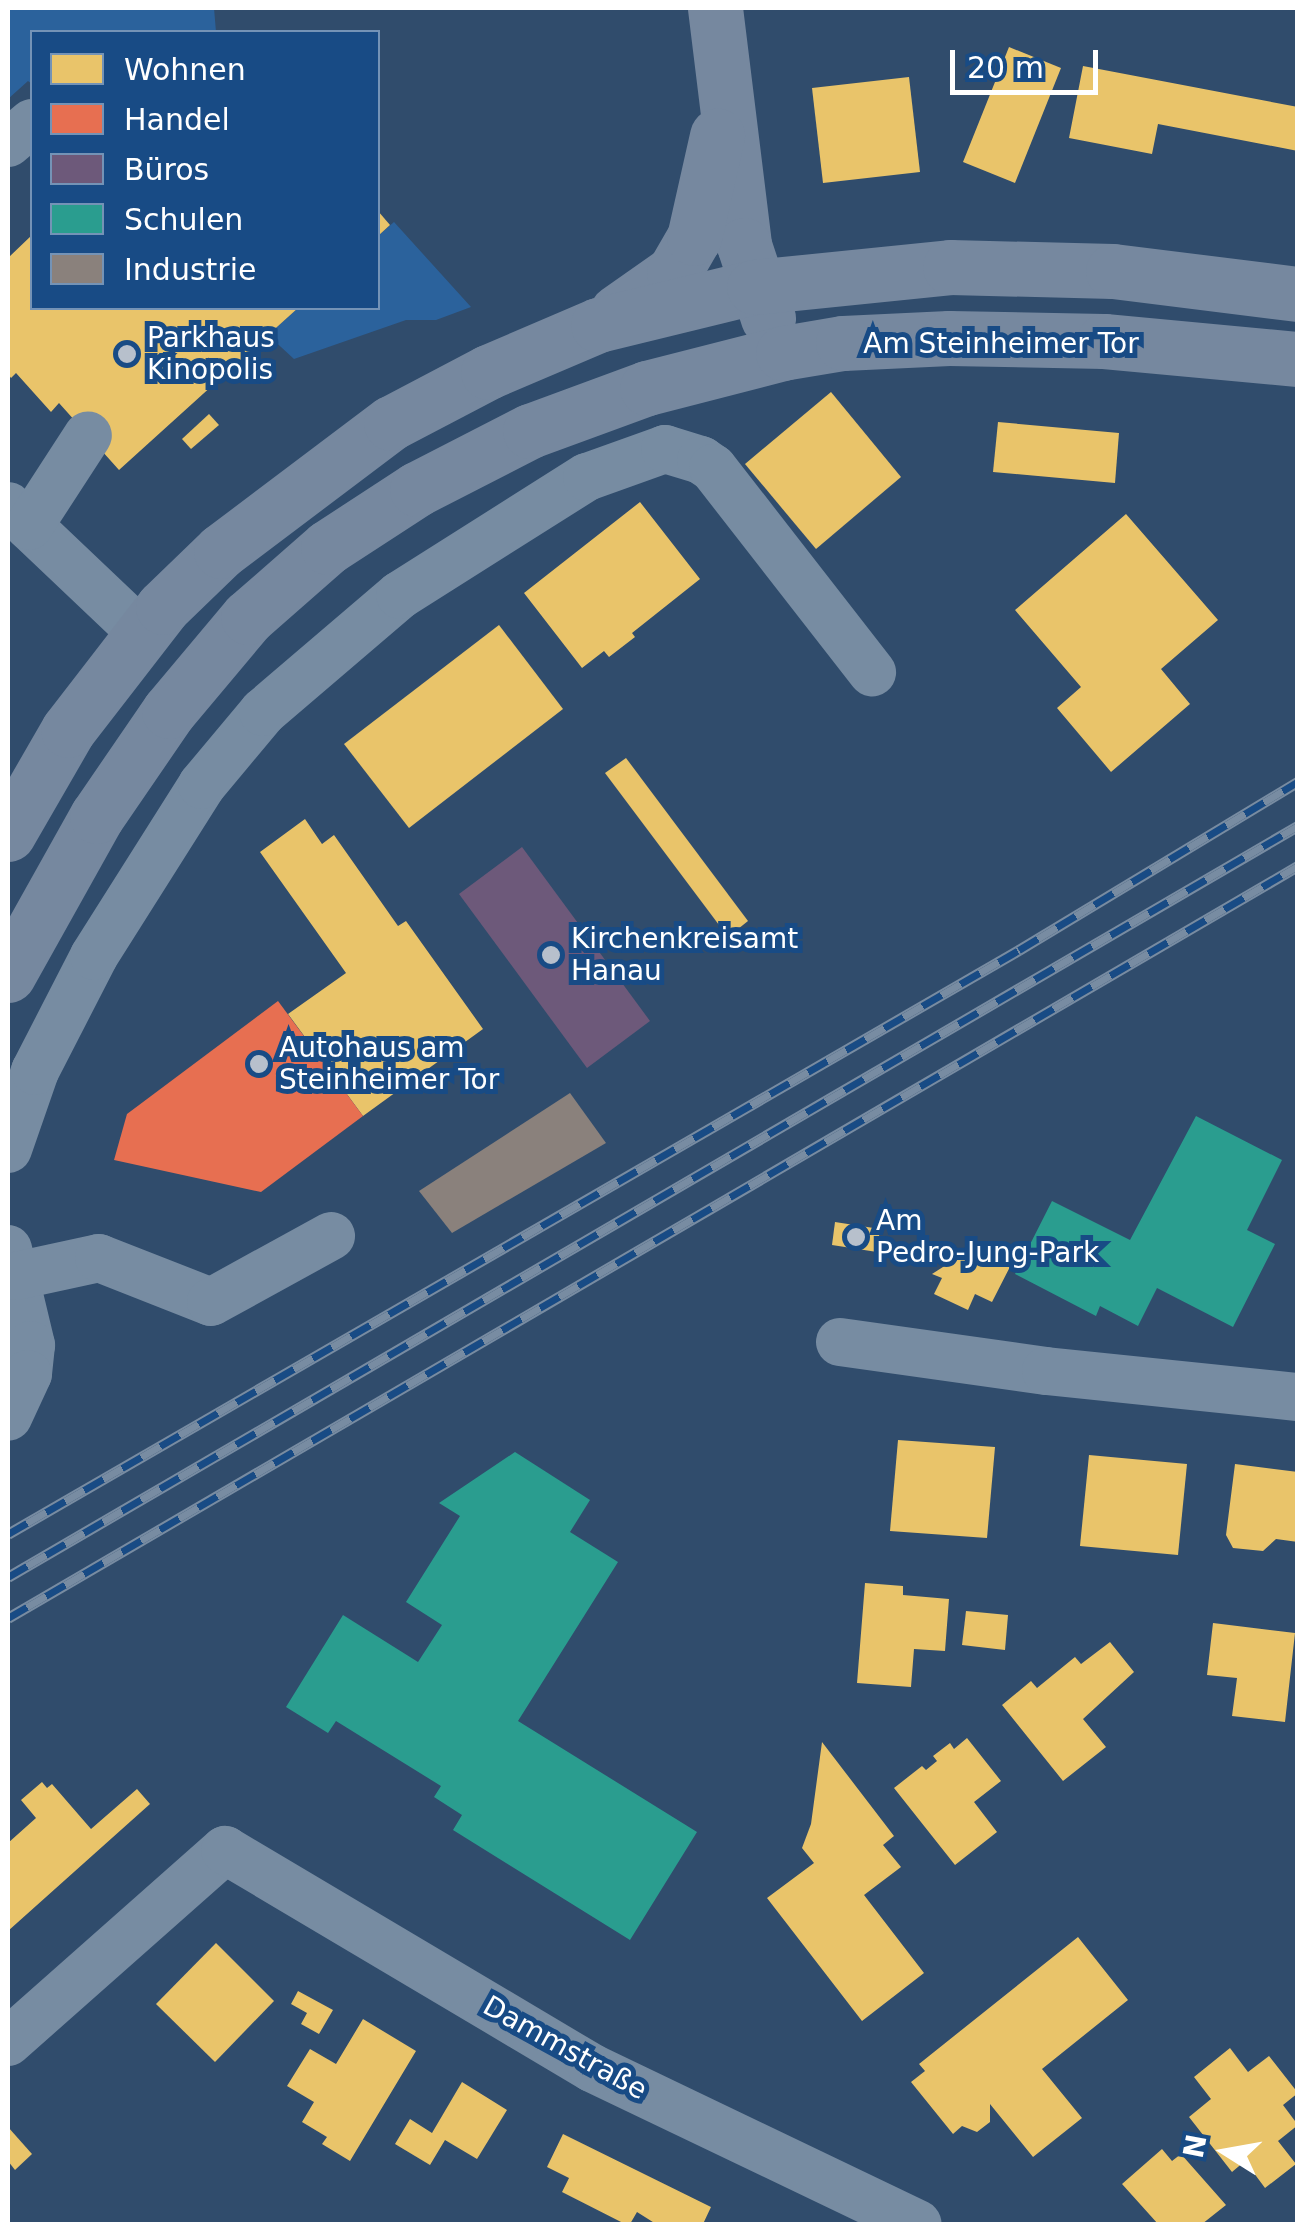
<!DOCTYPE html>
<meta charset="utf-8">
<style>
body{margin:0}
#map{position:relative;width:1305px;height:2232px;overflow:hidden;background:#304c6c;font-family:"DejaVu Sans",sans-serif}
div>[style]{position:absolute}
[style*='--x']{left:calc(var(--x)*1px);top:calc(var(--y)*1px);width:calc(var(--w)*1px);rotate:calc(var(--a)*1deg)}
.green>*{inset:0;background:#2b629c}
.homes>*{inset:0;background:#e9c46a}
.shops>*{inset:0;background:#e76f51}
.offices>*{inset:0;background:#6d597a}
.schools>*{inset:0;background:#2a9d8f}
.industry>*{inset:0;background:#8a817c}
.minor>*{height:48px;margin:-24px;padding:0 24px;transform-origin:24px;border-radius:24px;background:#778ca2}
.major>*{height:55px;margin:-27.5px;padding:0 27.5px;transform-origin:27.5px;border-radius:27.5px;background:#76889f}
.rail>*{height:11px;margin-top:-5.5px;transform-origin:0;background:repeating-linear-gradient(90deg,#184b85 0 22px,#788ca2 0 44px);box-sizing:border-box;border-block:2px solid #788ca2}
.dots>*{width:28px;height:28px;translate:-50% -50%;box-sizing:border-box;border:5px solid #184b85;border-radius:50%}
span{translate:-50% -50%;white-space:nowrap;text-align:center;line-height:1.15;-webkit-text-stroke:10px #184b85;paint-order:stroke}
.poi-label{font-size:28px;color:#fff}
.left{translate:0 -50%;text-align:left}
.street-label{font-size:28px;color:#fff}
.frame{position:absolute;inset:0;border:10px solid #fff;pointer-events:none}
.legend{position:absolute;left:30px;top:30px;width:350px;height:280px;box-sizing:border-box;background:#184b85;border:2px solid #7493b6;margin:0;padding:12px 18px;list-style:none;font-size:30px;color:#fff}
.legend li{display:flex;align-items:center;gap:20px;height:50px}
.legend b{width:50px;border:2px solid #7493b6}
.north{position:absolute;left:1175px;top:2102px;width:100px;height:100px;-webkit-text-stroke:8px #184b85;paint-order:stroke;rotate:281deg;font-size:28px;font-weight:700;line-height:40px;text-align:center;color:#fff}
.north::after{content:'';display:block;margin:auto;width:35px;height:45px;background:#fff;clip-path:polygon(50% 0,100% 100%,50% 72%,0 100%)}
.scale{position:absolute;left:950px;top:50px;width:148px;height:45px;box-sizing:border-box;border:5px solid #fff;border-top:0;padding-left:12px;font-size:30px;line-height:35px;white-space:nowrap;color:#fff;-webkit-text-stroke:8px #184b85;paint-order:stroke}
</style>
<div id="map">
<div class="green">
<div style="clip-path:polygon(8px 8px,214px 8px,216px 32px,32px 32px,32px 84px,28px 81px,8px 99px)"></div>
<div style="clip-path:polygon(394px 222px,471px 307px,436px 320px,406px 320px,294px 359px,268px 335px,298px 308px,378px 308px,378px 236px)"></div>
</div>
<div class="homes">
<div style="clip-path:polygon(1009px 47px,1061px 68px,1015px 183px,963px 162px)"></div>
<div style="clip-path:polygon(1083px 66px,1298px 107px,1298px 151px,1158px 124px,1152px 154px,1069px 138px)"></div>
<div style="clip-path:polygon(909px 77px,920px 172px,823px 183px,812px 88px)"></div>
<div style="clip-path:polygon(378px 211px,390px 225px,378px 236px)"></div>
<div style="clip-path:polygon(32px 235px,32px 308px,298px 308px,119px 470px,59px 403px,51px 412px,16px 373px,11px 378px,8px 374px,8px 258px)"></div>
<div style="clip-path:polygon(831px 392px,901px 477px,816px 549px,745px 464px)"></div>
<div style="clip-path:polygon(209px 414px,219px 425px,191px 449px,182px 439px)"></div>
<div style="clip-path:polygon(998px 422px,1119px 433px,1115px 483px,993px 472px)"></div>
<div style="clip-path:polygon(640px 502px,700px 579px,632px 633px,635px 637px,609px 657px,604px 651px,582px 668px,524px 593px)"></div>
<div style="clip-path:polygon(1126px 514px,1218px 620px,1161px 669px,1190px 704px,1111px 772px,1057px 708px,1081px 687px,1015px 610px)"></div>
<div style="clip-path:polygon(499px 625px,563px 709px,409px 828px,344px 744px)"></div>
<div style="clip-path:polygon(626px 758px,748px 921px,728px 937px,605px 773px)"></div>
<div style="clip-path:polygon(305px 819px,322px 844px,334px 835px,398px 926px,406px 921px,483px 1029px,363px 1116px,288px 1014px,346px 973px,260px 852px)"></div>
<div style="clip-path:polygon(835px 1222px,880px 1229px,877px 1252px,832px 1245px)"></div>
<div style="clip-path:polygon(982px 1242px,1015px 1257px,992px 1302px,975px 1294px,968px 1310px,934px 1294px,942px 1278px,932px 1274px)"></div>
<div style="clip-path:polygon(898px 1440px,995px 1447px,987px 1538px,890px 1531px)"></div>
<div style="clip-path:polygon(1089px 1455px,1187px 1464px,1178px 1555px,1080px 1546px)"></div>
<div style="clip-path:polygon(1235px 1464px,1298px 1472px,1298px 1542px,1276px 1539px,1263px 1551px,1233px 1548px,1226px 1535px)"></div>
<div style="clip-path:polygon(865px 1583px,903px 1586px,903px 1595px,949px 1599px,945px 1651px,914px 1649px,911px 1687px,857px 1683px)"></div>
<div style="clip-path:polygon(966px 1611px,1008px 1615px,1005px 1650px,962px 1645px)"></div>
<div style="clip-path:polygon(1213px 1623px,1295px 1633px,1285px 1722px,1232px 1716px,1237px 1678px,1207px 1675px)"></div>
<div style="clip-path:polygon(1110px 1642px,1134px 1672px,1083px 1719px,1106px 1747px,1063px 1781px,1002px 1705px,1031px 1681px,1037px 1688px,1075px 1657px,1081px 1664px)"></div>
<div style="clip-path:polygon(967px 1738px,1001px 1781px,974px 1802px,997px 1832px,955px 1865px,894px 1788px,922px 1766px,926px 1770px,937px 1761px,933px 1756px,950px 1743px,954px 1749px)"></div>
<div style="clip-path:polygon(822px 1742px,894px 1836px,883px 1845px,901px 1867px,864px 1895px,924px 1973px,862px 2021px,767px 1898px,814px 1863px,802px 1848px,811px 1824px)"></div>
<div style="clip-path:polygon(42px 1782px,47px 1788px,52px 1784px,91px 1829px,137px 1789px,150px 1804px,8px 1931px,8px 1843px,36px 1818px,21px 1800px)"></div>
<div style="clip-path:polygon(1078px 1937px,1128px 2000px,1042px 2069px,1082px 2118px,1033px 2157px,990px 2104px,990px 2122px,977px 2132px,962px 2126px,953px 2134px,911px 2082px,925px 2071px,919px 2064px)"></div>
<div style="clip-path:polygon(216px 1943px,274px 2001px,215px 2062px,156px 2004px)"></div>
<div style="clip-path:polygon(298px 1991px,333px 2010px,319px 2034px,301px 2024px,307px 2013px,291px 2004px)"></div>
<div style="clip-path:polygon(363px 2019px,416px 2051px,350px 2161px,322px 2144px,327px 2137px,302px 2122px,314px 2102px,287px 2086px,310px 2049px,336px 2064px)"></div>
<div style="clip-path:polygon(1230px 2048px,1248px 2072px,1269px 2056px,1298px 2093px,1283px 2105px,1298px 2125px,1278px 2141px,1296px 2164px,1265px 2188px,1245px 2161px,1232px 2172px,1189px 2117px,1211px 2099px,1194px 2077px)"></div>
<div style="clip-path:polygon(462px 2082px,507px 2110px,477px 2159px,445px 2140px,430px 2165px,395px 2144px,410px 2119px,432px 2133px)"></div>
<div style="clip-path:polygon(8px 2127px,32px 2154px,15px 2170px,8px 2161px)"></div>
<div style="clip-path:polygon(563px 2134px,711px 2207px,703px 2224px,656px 2224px,637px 2212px,630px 2224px,625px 2224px,562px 2192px,569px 2178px,547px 2167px)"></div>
<div style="clip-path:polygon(1162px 2149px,1172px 2161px,1181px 2154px,1226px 2205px,1202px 2224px,1158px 2224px,1122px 2184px)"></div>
</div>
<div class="shops">
<div style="clip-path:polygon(278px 1001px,363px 1116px,261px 1192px,114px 1160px,127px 1114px)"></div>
</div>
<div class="offices">
<div style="clip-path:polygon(522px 847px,650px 1021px,587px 1068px,459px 894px)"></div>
</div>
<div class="schools">
<div style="clip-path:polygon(1196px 1116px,1282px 1160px,1247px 1230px,1275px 1244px,1233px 1327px,1157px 1288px,1138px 1326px,1100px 1306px,1096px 1316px,1015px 1274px,1052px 1201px,1130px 1240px)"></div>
<div style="clip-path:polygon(515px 1452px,590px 1500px,570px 1532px,618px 1562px,518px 1721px,697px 1832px,630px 1940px,453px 1830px,462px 1815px,434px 1797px,441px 1786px,336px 1721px,328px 1733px,286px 1707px,343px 1615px,418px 1662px,442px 1625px,406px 1602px,460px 1516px,439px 1503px)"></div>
</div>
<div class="industry">
<div style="clip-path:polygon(570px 1093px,606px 1143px,452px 1233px,419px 1191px)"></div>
</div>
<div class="minor">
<div style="--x:8;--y:143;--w:31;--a:-40"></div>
<div style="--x:8;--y:506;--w:185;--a:43.5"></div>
<div style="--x:29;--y:526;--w:108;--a:-57"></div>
<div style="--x:8;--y:1149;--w:83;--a:-70.9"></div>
<div style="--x:35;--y:1071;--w:129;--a:-62.8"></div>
<div style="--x:94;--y:956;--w:202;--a:-57.7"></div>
<div style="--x:202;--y:785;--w:95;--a:-50.1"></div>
<div style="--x:263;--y:712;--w:180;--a:-40.5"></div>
<div style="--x:400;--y:595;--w:221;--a:-32.3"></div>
<div style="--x:587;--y:477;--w:83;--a:-19.7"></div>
<div style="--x:665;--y:449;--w:38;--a:17"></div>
<div style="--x:701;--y:460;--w:14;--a:34"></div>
<div style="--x:713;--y:468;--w:259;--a:52.1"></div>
<div style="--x:8;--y:1249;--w:99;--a:76.5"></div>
<div style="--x:31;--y:1345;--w:29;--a:96"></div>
<div style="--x:28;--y:1374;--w:47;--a:114.9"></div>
<div style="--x:16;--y:1276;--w:85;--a:-12.2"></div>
<div style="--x:99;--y:1258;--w:120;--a:21.4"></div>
<div style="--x:211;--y:1302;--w:137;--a:-28.8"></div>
<div style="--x:840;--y:1342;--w:208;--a:8"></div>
<div style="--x:1046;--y:1371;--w:253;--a:5.9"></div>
<div style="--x:8;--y:2042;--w:290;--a:-41.5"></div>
<div style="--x:225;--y:1850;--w:427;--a:30.7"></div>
<div style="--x:592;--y:2068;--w:361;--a:25.6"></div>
</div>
<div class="major">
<div style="--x:715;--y:8;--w:239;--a:83"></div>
<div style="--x:744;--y:245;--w:77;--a:71.8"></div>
<div style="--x:617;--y:312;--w:70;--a:-35.1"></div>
<div style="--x:674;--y:272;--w:39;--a:-60"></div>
<div style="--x:694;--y:238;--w:105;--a:-77.3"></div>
<div style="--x:8;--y:834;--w:120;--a:-60"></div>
<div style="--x:68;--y:730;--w:155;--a:-52.3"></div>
<div style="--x:163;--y:607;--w:81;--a:-44"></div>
<div style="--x:221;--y:551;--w:213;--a:-37"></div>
<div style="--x:391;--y:423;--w:110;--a:-27.7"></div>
<div style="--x:488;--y:372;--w:120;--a:-23.1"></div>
<div style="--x:598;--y:325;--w:161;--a:-13.7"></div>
<div style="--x:754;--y:287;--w:197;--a:-5.8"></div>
<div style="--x:950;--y:267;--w:163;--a:1.4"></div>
<div style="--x:1113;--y:271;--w:186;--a:7.1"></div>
<div style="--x:8;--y:975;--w:182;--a:-60.8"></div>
<div style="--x:97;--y:816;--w:127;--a:-55.6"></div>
<div style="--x:169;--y:711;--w:123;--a:-50"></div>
<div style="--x:248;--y:617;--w:106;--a:-41.2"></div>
<div style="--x:328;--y:547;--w:106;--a:-33.1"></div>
<div style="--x:417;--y:489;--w:127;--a:-27.2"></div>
<div style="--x:530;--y:431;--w:125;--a:-20.2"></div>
<div style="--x:647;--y:388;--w:140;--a:-14.4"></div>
<div style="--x:783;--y:353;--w:61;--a:-9.5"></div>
<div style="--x:843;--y:343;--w:106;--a:-2.7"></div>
<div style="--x:949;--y:338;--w:155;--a:1.1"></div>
<div style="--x:1104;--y:341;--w:195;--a:5.3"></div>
</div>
<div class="rail">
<div style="--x:8;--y:1534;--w:1168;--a:-30.01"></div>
<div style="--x:1019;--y:950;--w:326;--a:-31.1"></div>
<div style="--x:8;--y:1577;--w:1493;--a:-30.21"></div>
<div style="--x:8;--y:1618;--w:1493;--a:-30.24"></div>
</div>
<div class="dots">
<div style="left:127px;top:354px;background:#b7c0cc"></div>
<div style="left:551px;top:955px;background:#b7c0cc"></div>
<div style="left:259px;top:1064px;background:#b7c0cc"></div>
<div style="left:856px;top:1237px;background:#b7c0cc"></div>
</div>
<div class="poi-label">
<span class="left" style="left:147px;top:354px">Parkhaus<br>Kinopolis</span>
<span class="left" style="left:571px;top:955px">Kirchenkreisamt<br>Hanau</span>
<span class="left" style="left:279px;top:1064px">Autohaus am<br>Steinheimer Tor</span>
<span class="left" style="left:876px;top:1237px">Am<br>Pedro-Jung-Park</span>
</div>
<div class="street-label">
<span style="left:1001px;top:344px">Am Steinheimer Tor</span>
<span style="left:565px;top:2048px;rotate:29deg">Dammstraße</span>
</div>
<div class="frame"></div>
<ul class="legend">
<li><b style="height:28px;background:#e9c46a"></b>Wohnen</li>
<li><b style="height:28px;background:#e76f51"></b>Handel</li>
<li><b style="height:28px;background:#6d597a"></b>Büros</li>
<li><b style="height:28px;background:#2a9d8f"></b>Schulen</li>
<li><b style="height:28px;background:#8a817c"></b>Industrie</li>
</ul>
<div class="north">N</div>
<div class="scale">20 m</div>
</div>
